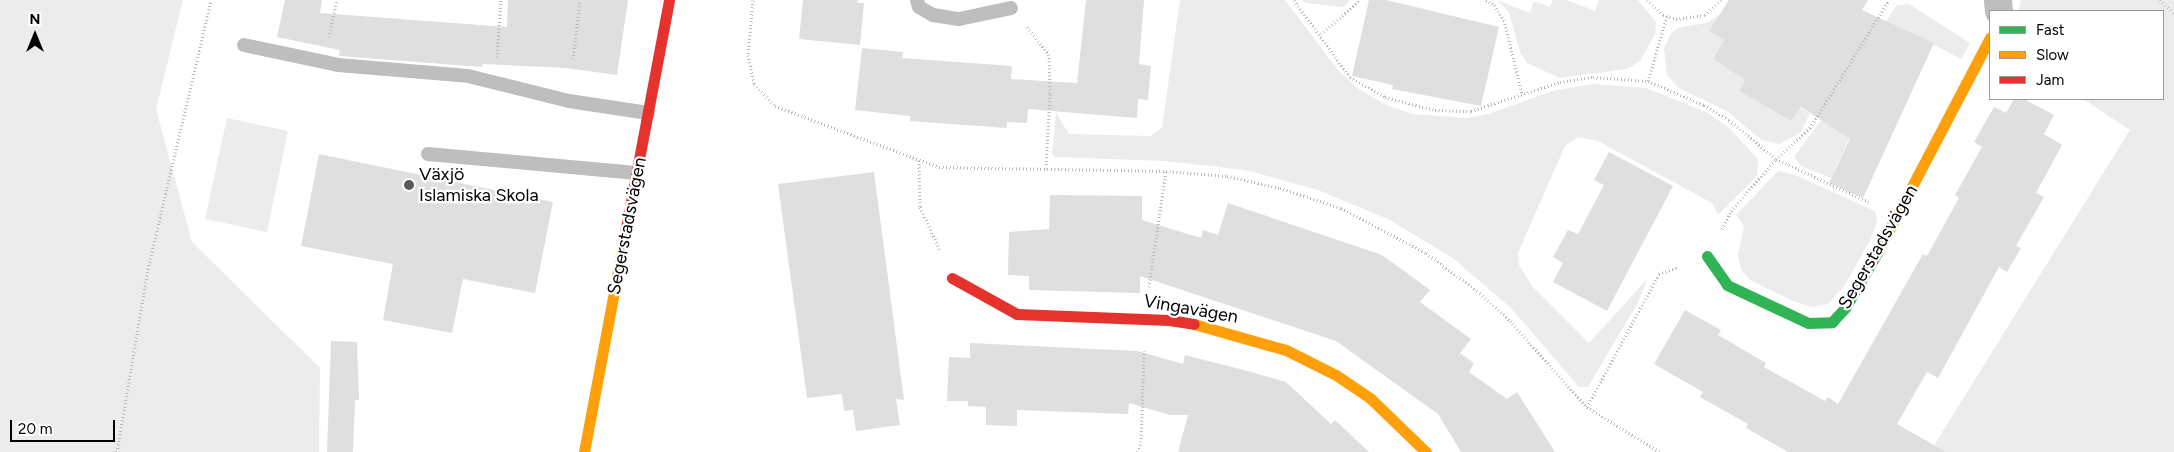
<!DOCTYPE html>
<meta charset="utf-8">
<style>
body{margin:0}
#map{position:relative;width:2174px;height:452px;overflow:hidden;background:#fff;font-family:Figtree,sans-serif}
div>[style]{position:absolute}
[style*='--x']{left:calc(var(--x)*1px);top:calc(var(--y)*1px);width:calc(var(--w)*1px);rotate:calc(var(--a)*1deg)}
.green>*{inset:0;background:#ececec}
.building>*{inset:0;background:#dfdfdf}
.path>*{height:3px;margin-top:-1.5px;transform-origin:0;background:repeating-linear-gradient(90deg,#b9b9b9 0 1px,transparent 0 3.5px)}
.lane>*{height:14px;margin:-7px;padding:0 7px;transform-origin:7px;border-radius:7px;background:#bebebe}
.street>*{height:28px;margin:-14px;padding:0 14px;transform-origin:14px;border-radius:14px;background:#bebebe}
.fast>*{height:11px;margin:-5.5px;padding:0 5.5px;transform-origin:5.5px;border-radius:5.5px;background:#30b455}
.slow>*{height:11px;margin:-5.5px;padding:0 5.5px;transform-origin:5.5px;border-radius:5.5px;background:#ff9f0a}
.jam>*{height:11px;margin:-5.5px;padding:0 5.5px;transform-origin:5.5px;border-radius:5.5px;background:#e5322d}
.dots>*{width:14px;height:14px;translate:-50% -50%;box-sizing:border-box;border:2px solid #fff;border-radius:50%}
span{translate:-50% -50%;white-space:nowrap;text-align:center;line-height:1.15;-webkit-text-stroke:4.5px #fff;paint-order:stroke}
.poi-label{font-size:18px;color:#000}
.left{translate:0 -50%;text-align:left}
.street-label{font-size:18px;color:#000}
.legend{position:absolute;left:1989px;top:10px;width:175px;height:90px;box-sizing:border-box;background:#fff;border:1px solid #999;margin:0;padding:6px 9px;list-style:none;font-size:15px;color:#000}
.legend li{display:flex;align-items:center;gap:10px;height:25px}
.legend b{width:25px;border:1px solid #999}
.north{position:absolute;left:10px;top:10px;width:50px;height:50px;-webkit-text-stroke:4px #fff;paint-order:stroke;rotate:0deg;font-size:14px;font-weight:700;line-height:20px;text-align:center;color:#000}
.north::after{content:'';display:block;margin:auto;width:18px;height:22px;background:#000;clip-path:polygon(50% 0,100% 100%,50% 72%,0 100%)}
.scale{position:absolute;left:10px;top:420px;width:105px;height:22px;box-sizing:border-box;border:2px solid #000;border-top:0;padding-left:6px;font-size:15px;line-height:18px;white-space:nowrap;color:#000;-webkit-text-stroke:4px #fff;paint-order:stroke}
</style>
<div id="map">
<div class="green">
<div style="clip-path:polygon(0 0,183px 0,156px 109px,192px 242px,320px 368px,319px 452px,0 452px)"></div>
<div style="clip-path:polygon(1180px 0,1285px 0,1338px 70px,1357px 88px,1386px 105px,1412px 114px,1467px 118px,1489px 114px,1552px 91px,1593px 84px,1646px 88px,1708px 113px,1729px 128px,1758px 159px,1757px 176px,1718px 215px,1712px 203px,1598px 141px,1578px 137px,1565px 146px,1518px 253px,1519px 265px,1532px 286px,1589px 343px,1648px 278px,1637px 304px,1588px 387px,1579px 387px,1511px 308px,1454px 259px,1390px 220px,1318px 190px,1246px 170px,1164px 161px,1055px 157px,1052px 153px,1056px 113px,1069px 134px,1150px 136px,1162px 128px)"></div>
<div style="clip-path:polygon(1302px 0,1350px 0,1344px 7px,1306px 3px)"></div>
<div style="clip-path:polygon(1497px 0,1530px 13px,1534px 1px,1550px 7px,1553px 0,1567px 0,1595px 11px,1599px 0,1638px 0,1656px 22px,1655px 34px,1640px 61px,1627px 69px,1560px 78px,1527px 63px,1520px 52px,1509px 12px)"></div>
<div style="clip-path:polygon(2021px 0,2174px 0,2174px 452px,1930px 452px,2130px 130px,2083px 99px,2163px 99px,2163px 11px,2018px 11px)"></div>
<div style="clip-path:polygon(1909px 4px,1970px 43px,1961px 59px,1901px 28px,1864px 107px,1869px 47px,1897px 5px)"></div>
<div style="clip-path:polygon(1720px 15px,1710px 31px,1724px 40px,1713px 59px,1745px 80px,1739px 91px,1791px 121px,1800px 108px,1810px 113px,1801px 132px,1791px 138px,1779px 144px,1762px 140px,1728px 112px,1679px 88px,1667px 75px,1664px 48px,1671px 33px,1678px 28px,1706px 23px)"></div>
<div style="clip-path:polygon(1832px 105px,1861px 114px,1831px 178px,1801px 166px,1794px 157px)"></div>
<div style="clip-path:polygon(227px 118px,288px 131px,267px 232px,205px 219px)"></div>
<div style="clip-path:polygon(1778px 171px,1795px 175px,1875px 211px,1877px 222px,1870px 240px,1845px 285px,1828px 304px,1813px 307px,1795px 302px,1750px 280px,1741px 270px,1738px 255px,1744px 226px,1736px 215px)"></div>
</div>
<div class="building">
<div style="clip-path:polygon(285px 0,322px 0,320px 13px,507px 27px,508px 0,628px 0,617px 75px,566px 68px,483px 64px,482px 67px,339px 56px,340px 50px,277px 37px)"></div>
<div style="clip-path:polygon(803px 0,858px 0,857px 3px,864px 3px,860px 45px,799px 39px)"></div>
<div style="clip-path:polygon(1086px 0,1144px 0,1139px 64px,1151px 66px,1148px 100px,1138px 99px,1137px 118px,1028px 109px,1027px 123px,1007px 122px,1007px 128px,910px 121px,910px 116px,855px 110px,862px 48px,903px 52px,902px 58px,1012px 66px,1011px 79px,1077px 83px)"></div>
<div style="clip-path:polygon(1369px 0,1386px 0,1499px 27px,1481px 106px,1392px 89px,1393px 85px,1352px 76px)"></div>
<div style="clip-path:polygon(1729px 0,1868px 0,1862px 10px,1934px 43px,1863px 198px,1829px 183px,1850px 139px,1801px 107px,1791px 121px,1739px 91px,1745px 80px,1713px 59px,1724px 40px,1709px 31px)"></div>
<div style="clip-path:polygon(2014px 99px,2024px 99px,2054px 115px,2044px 134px,2062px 145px,2036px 193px,2044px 197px,2016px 246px,2021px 248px,2007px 272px,1999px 267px,1938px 378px,1927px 372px,1897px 424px,1946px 452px,1788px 452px,1746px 428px,1748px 424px,1700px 397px,1703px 392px,1654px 364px,1685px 310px,1721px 330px,1718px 335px,1766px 363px,1764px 367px,1825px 401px,1828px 397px,1838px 404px,1923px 254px,1927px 256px,1959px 198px,1955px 195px,1982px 147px,1974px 142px,1994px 107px,2006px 113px)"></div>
<div style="clip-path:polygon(1609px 152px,1673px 186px,1607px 311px,1553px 282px,1563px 263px,1553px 257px,1568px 230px,1578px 234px,1604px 185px,1594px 180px)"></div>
<div style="clip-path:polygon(319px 154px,553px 202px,535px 293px,463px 279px,452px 333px,383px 320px,393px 264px,301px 246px)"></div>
<div style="clip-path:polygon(874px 172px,904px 400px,896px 399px,900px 425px,856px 431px,853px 410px,844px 411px,842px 394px,807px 398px,778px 184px)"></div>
<div style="clip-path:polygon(1050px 195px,1142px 196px,1142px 220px,1201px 238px,1203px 230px,1218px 235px,1228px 203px,1382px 255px,1430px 290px,1420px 302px,1471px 339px,1460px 353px,1474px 363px,1469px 372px,1507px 399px,1517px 392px,1555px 452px,1461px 452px,1438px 414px,1336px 341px,1140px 276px,1140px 293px,1029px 290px,1029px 276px,1008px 275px,1009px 232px,1049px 229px)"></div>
<div style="clip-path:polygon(331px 341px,357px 342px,359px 400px,355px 400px,353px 452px,327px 452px)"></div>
<div style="clip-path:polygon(970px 343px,1137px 351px,1183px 364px,1185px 355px,1244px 370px,1286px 382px,1331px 424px,1335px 420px,1369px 452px,1178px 452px,1188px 415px,1170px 415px,1129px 403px,1128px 414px,1017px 410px,1017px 426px,986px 425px,986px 407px,968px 406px,968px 401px,947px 401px,949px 357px,970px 358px)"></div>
</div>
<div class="path">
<div style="--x:753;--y:0;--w:55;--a:95.2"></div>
<div style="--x:748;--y:55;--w:30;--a:78"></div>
<div style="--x:754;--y:84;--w:30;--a:46"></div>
<div style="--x:775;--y:106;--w:175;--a:20.4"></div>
<div style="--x:939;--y:167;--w:227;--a:1"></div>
<div style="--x:1166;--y:171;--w:61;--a:4.7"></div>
<div style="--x:1227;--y:176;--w:54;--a:12.8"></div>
<div style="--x:1280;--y:188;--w:64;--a:18.2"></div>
<div style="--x:1341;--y:208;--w:96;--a:27.9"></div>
<div style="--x:1426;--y:253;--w:67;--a:36.5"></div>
<div style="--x:1480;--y:293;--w:41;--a:43"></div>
<div style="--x:1510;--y:321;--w:115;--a:48.2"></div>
<div style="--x:1587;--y:407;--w:86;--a:31.7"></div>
<div style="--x:1294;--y:0;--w:95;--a:54"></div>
<div style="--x:1350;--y:77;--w:40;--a:29.7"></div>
<div style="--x:1385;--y:97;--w:52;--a:14.6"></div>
<div style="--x:1435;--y:110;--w:36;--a:2"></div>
<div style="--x:1471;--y:111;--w:94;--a:-18"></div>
<div style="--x:1560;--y:82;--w:33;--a:-9"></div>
<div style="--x:1593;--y:77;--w:55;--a:4.2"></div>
<div style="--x:1648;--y:81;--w:61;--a:23.2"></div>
<div style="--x:1704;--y:105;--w:29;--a:31"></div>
<div style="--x:1729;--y:120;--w:61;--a:39.7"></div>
<div style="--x:1776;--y:159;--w:102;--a:24.8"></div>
<div style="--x:1486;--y:0;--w:9;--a:32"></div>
<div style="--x:1494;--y:5;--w:18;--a:56"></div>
<div style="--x:1504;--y:20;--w:76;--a:76.3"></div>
<div style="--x:1647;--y:0;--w:22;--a:43"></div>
<div style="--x:1663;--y:15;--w:14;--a:17"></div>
<div style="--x:1676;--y:19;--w:29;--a:-8"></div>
<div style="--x:1705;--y:15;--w:22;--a:-43"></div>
<div style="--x:2160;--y:0;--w:19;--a:43"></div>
<div style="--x:1027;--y:27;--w:35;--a:51"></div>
<div style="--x:1049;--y:54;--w:40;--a:88.6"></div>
<div style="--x:1050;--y:94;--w:74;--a:93.1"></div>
<div style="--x:1321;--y:34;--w:52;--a:-41.1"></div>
<div style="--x:329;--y:37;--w:38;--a:-78"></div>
<div style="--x:497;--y:57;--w:57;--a:-86"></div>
<div style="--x:573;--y:59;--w:59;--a:-83.2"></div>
<div style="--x:1648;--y:81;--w:68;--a:-73.7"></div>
<div style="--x:919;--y:160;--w:47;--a:88.8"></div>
<div style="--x:920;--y:207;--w:47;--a:65.1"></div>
<div style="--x:1722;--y:229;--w:20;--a:-63"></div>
<div style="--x:1731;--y:211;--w:69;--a:-49.1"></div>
<div style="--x:1776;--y:159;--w:46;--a:-42.4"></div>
<div style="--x:1810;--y:128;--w:150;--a:-58.3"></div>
<div style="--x:1149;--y:287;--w:117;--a:-81.7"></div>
<div style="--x:1587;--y:407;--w:151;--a:-61.6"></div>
<div style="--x:1659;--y:274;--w:20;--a:-20"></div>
<div style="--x:117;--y:452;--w:186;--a:-80.4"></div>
<div style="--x:148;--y:269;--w:276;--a:-76.8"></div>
<div style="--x:1138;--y:452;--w:10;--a:-73"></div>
<div style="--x:1141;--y:442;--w:91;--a:-88.1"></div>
</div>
<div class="lane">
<div style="--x:917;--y:0;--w:7;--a:74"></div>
<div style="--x:919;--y:7;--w:16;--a:30"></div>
<div style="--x:933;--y:15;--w:26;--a:9"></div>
<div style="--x:959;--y:19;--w:53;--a:-11.9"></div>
<div style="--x:244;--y:45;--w:96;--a:12"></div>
<div style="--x:338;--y:65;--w:130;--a:4.8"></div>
<div style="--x:468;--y:76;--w:104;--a:13.9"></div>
<div style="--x:569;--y:101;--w:80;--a:8.6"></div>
<div style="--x:428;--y:154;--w:209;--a:5.2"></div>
</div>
<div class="street">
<div style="--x:1998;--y:0;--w:11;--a:85"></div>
</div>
<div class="fast">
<div style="--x:1707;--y:256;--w:35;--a:55"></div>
<div style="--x:1727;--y:285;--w:89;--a:25.1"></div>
<div style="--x:1808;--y:323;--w:24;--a:-2"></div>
<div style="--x:1832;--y:322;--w:19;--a:-47"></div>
<div style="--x:1845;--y:308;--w:66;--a:-59.9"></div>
</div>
<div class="slow">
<div style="--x:1878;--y:251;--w:241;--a:-62.3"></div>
<div style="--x:1194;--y:324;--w:96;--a:15.8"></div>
<div style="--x:1286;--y:350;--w:56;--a:26.6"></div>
<div style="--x:1336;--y:375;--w:41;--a:34.1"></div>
<div style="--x:1370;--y:398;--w:78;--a:44"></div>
<div style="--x:584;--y:452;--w:207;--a:-79.4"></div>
</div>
<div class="jam">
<div style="--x:622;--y:249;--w:253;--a:-79.3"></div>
<div style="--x:952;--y:278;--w:74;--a:29"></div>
<div style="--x:1017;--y:314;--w:152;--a:2.3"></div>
<div style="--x:1169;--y:320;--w:25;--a:9"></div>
</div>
<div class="dots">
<div style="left:409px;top:185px;background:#595959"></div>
</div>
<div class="poi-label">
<span class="left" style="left:419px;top:185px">Växjö<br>Islamiska Skola</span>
</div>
<div class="street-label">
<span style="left:627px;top:226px;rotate:-79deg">Segerstadsvägen</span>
<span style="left:1878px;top:247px;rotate:-60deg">Segerstadsvägen</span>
<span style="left:1191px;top:309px;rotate:10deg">Vingavägen</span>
</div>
<ul class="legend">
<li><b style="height:6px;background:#30b455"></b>Fast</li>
<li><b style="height:6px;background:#ff9f0a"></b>Slow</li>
<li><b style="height:6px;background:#e5322d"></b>Jam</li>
</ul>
<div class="north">N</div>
<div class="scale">20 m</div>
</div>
